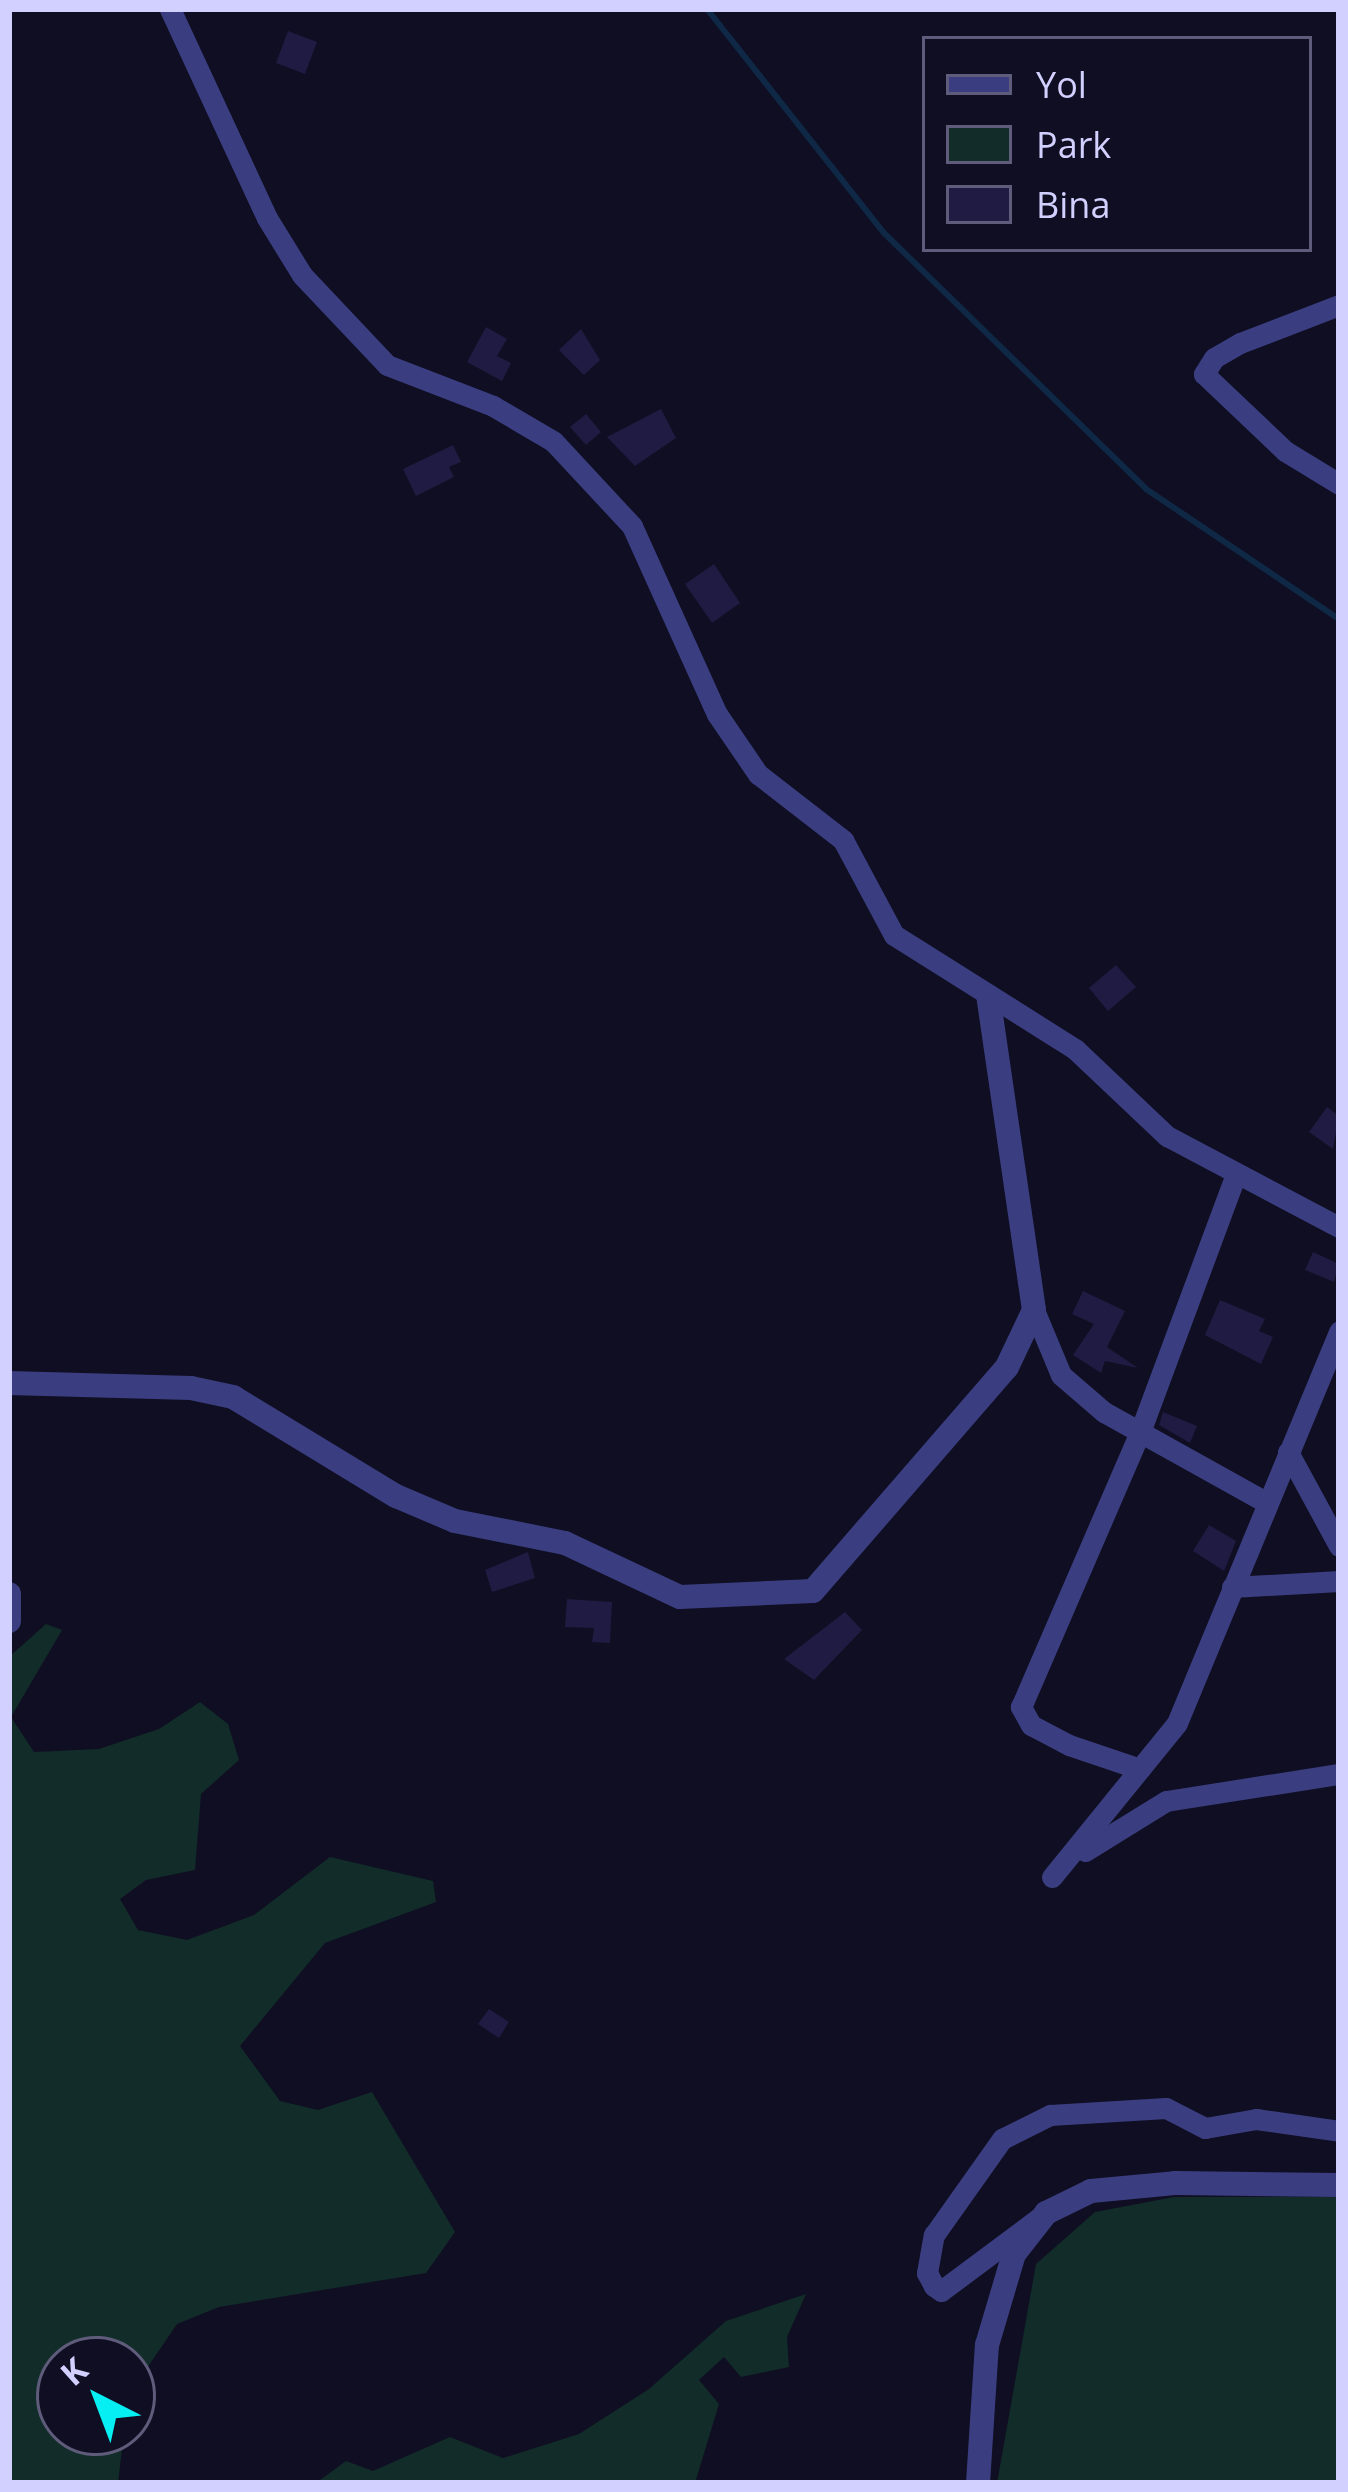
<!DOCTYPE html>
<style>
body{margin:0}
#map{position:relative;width:1348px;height:2492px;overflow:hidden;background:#100e22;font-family:"Open Sans",sans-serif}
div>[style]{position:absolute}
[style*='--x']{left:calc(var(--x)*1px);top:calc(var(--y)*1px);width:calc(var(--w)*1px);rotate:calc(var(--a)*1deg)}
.green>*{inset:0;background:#112c29}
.stream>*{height:6px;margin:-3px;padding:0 3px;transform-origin:3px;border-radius:3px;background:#0e2846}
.building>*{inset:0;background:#1f1b42}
.minor>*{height:21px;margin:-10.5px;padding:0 10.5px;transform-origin:10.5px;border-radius:10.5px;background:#3a3e80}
.tertiary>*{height:24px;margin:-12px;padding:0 12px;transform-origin:12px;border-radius:12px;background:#3a3e80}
span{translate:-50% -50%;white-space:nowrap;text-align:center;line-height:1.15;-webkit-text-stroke:12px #100e22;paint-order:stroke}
.frame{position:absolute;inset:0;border:12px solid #d2d0fe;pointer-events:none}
.legend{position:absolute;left:922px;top:36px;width:390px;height:216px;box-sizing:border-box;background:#100e22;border:3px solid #5e5c7a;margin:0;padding:15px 21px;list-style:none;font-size:36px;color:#d2d0fe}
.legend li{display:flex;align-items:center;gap:24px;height:60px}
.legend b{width:60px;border:3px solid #5e5c7a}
.north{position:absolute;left:36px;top:2336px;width:120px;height:120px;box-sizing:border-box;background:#100e22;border:3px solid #5e5c7a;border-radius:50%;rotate:318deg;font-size:33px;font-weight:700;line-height:48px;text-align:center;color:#d2d0fe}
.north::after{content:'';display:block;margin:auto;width:42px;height:54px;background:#06f0f4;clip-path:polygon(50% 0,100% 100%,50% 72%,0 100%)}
</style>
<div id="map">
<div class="green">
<div style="clip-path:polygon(46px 1624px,62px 1630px,11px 1717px,34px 1752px,99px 1749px,159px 1729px,200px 1702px,228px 1724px,239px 1760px,201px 1794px,195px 1870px,146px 1880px,120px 1899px,138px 1930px,187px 1940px,254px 1915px,330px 1857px,433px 1881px,436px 1902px,325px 1943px,240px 2046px,280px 2101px,318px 2110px,372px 2092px,455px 2232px,426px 2273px,219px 2307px,177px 2324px,132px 2390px,132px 2360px,60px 2360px,60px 2432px,124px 2432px,118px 2483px,9px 2483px,9px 1657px)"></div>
<div style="clip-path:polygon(1174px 2197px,1339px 2197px,1339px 2483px,997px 2483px,1036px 2264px,1095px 2212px)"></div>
<div style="clip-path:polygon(806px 2294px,787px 2337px,789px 2367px,741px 2377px,724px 2357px,699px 2380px,719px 2404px,695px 2483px,316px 2483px,346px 2461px,373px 2471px,450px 2437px,503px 2458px,579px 2434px,649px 2389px,726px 2321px)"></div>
</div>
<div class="stream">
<div style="--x:707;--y:9;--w:285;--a:51.7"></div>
<div style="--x:884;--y:233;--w:366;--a:44.3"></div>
<div style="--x:1146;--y:489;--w:233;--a:34"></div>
</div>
<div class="building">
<div style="clip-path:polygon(288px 31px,317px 42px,305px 74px,276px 63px)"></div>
<div style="clip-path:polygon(486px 327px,507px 339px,497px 356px,511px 363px,502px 381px,467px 362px)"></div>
<div style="clip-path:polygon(581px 329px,600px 360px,584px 375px,559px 350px)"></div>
<div style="clip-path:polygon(661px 409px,676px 438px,635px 466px,607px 437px)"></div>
<div style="clip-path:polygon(586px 414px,601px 432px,586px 445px,570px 427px)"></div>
<div style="clip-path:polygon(453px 445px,461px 462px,449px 467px,454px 477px,416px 496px,403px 469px)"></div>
<div style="clip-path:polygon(714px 564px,740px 603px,712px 623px,685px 584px)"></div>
<div style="clip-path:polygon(1116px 965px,1136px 987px,1108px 1011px,1089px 988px)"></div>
<div style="clip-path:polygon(1327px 1107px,1339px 1116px,1333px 1149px,1309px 1132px)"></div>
<div style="clip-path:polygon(1313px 1252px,1339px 1264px,1334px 1282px,1305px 1270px)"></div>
<div style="clip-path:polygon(1083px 1291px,1125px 1311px,1107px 1347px,1138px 1368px,1105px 1361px,1101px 1373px,1073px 1355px,1094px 1324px,1072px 1314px)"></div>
<div style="clip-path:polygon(1220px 1300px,1265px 1319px,1259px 1331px,1273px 1337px,1261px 1364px,1205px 1335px)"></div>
<div style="clip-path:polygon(1163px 1412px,1197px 1426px,1190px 1443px,1159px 1425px)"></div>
<div style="clip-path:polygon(1209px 1525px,1236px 1541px,1224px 1571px,1193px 1551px)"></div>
<div style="clip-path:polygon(528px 1552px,535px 1578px,492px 1592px,485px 1570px)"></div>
<div style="clip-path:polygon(567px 1599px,612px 1602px,610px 1643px,592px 1642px,594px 1628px,565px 1627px)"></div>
<div style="clip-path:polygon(845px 1612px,862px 1630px,814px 1680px,784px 1659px)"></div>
<div style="clip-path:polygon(489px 2009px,509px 2022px,499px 2038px,478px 2024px)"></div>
</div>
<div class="minor">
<div style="--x:170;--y:9;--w:230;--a:65.1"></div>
<div style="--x:267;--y:218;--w:67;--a:58.4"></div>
<div style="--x:302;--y:275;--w:124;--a:46.6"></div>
<div style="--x:387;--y:365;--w:114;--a:21.1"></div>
<div style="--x:493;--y:406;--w:69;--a:30.3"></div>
<div style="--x:553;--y:441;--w:116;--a:47.1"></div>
<div style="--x:632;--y:526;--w:206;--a:65.7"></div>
<div style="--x:717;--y:714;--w:73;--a:55.7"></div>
<div style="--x:758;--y:774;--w:108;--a:37.8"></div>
<div style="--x:843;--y:840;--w:108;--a:61.8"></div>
<div style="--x:894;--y:935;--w:214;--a:32.2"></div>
<div style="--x:1075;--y:1049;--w:127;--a:43.4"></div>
<div style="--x:1167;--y:1136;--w:195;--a:27.9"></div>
<div style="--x:1339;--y:305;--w:106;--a:159"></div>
<div style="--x:1240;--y:343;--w:30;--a:150"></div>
<div style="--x:1214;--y:358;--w:19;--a:122"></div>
<div style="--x:1204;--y:374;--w:112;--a:43.5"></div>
<div style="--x:1285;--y:451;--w:63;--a:31.4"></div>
<div style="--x:1034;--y:1310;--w:70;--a:67.4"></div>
<div style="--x:1061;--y:1375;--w:57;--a:40.7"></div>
<div style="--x:1104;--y:1412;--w:185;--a:29.1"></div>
<div style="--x:1288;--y:1452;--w:107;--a:61.5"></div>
<div style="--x:1232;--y:1587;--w:107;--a:-3.2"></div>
<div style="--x:1140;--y:1769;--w:75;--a:-161.3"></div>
<div style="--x:1069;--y:1745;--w:43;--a:-152.2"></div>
<div style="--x:1031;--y:1725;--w:21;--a:-119"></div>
<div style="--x:1021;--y:1707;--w:300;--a:-66.6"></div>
<div style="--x:1140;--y:1432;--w:273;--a:-69.6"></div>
<div style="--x:1085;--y:1851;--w:95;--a:-31.7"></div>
<div style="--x:1166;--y:1801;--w:175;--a:-8.9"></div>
<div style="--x:1052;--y:1877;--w:198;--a:-50.9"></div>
<div style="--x:1177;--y:1723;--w:424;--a:-67.5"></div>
<div style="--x:1039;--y:2218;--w:122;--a:143.3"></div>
<div style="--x:941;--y:2291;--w:9;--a:-144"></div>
<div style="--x:934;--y:2286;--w:15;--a:-118"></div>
<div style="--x:927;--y:2273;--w:39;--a:-80"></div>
<div style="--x:934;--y:2235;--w:118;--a:-54.7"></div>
<div style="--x:1002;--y:2139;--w:54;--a:-26.6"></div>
<div style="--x:1050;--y:2115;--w:116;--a:-3.5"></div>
<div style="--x:1166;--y:2108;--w:44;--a:27.1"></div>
<div style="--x:1205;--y:2128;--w:52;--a:-10"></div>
<div style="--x:1256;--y:2119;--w:84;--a:8.2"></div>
</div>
<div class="tertiary">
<div style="--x:9;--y:1383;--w:182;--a:1.6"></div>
<div style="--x:191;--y:1388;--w:43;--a:12.1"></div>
<div style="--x:233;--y:1397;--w:191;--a:31.3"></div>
<div style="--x:396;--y:1496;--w:64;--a:23"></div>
<div style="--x:455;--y:1521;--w:112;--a:11.3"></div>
<div style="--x:565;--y:1543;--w:127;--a:25.2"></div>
<div style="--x:680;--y:1597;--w:133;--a:-2.6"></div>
<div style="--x:813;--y:1591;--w:296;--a:-49.1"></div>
<div style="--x:1007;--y:1367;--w:63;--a:-64.7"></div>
<div style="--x:1034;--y:1310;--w:317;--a:-98.3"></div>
<div style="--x:9;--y:1594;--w:27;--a:90"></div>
<div style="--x:978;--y:2483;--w:138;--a:-86.3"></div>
<div style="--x:987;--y:2345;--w:95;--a:-73.5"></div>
<div style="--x:1014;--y:2254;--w:52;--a:-52"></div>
<div style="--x:1046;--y:2213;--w:50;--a:-26.1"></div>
<div style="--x:1091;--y:2191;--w:84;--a:-5.4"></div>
<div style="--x:1175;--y:2183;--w:164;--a:0.7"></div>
</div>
<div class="frame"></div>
<ul class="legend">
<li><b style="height:15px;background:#3a3e80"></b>Yol</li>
<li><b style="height:33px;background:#112c29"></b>Park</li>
<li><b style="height:33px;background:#1f1b42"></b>Bina</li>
</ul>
<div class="north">K</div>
</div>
